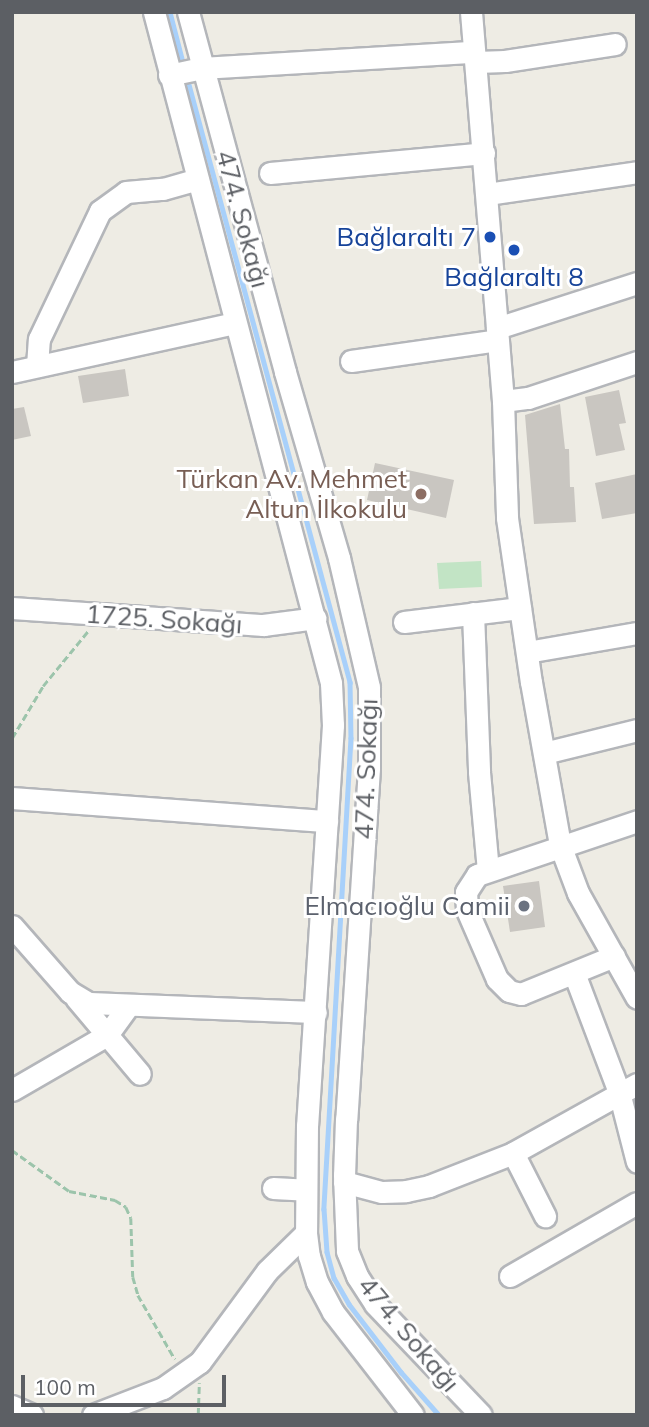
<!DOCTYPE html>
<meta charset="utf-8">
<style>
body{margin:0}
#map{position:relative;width:649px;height:1427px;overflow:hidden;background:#eeece4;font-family:Mulish,sans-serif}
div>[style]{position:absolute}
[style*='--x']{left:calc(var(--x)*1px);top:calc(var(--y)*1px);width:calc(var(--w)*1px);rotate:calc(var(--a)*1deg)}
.green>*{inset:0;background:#c2e4c5}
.stream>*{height:4.5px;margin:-2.25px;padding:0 2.25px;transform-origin:2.25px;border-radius:2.25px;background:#a8d0fa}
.building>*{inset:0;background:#c9c6c1}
.path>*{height:2.5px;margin-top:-1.25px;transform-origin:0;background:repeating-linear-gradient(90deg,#9cc4ab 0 7px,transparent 0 10.5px)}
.roads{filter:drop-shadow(2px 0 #b4b6ba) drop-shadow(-2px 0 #b4b6ba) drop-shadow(0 2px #b4b6ba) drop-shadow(0 -2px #b4b6ba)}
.minor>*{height:21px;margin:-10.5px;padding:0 10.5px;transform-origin:10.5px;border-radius:10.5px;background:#fff}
.dots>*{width:19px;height:19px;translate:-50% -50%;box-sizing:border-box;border:4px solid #fff;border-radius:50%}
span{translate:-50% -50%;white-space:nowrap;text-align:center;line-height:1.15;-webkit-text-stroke:6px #fff;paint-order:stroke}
.street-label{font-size:26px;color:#5c5f64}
.transit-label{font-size:26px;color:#164399}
.right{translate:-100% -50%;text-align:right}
.education-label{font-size:26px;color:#785e54}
.worship-label{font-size:26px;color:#5b616d}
.frame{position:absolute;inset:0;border:14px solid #5c5f64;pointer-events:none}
.scale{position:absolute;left:21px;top:1375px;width:205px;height:32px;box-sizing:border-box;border:4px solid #5c5f64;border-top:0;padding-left:9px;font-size:21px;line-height:24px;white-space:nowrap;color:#5c5f64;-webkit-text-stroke:5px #fff;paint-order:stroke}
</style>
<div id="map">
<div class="green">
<div style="clip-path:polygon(481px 561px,482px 587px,439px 589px,437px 563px)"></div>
</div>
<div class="stream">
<div style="--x:170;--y:12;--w:56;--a:75.5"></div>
<div style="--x:187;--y:77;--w:627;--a:74.92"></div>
<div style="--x:350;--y:682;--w:56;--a:89"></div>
<div style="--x:351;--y:738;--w:472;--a:93.3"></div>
<div style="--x:324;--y:1209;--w:43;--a:86"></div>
<div style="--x:327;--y:1252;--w:27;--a:75"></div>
<div style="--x:334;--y:1278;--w:30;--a:60"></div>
<div style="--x:349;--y:1304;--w:86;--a:52.6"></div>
<div style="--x:401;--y:1372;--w:57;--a:48.5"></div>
</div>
<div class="building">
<div style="clip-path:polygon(125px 369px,129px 396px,83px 403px,78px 376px)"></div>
<div style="clip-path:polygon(619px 390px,626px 423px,619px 424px,625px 450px,596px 456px,585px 397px)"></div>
<div style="clip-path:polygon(560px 404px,565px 449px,569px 449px,570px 487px,574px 487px,576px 522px,534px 524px,525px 415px)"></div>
<div style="clip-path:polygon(24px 407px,31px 436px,12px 440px,12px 409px)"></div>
<div style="clip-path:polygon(375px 463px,454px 480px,446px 518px,367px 500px)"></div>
<div style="clip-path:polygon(637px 474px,637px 513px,602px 519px,595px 483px)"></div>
<div style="clip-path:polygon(539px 881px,545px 927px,510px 932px,503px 886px)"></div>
</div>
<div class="path">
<div style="--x:12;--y:738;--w:61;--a:-59.2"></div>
<div style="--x:43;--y:686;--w:71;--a:-50.7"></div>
<div style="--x:12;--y:1150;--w:70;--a:35.7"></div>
<div style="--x:69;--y:1191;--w:47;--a:11.1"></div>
<div style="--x:115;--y:1200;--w:13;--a:32"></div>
<div style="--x:126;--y:1207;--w:12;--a:66"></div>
<div style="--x:131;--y:1218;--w:59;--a:88.1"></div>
<div style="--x:133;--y:1277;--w:19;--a:74"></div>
<div style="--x:138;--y:1295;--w:74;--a:60"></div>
<div style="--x:198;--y:1415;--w:32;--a:-88"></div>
</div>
<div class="roads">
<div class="minor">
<div style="--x:154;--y:12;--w:694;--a:75.22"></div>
<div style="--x:331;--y:683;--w:42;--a:87.3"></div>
<div style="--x:333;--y:725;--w:401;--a:93.7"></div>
<div style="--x:307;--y:1125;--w:108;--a:90.5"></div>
<div style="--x:306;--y:1233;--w:23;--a:83"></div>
<div style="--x:309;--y:1256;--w:27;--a:73"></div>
<div style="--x:317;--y:1282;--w:34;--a:62"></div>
<div style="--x:333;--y:1312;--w:130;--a:52.2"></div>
<div style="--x:188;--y:12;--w:373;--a:74.9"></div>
<div style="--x:285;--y:372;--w:194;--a:73.8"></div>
<div style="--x:339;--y:558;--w:132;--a:76.9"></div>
<div style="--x:369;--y:687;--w:81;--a:90"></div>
<div style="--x:369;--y:768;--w:352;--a:93.7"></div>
<div style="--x:346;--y:1119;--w:56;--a:92"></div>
<div style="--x:344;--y:1175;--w:76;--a:87.7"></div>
<div style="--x:347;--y:1251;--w:27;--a:68"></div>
<div style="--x:357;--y:1276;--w:33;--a:57"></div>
<div style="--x:375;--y:1304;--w:153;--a:46.3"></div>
<div style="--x:471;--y:12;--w:390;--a:85.3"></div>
<div style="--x:503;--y:401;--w:117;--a:88"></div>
<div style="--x:507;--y:518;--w:166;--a:81.7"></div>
<div style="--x:531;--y:682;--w:166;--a:79.9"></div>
<div style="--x:560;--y:845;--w:51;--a:69.4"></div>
<div style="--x:578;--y:893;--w:120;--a:60.7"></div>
<div style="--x:476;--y:62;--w:29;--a:-2"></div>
<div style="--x:505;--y:61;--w:111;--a:-8.8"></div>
<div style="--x:169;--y:75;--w:33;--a:-12"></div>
<div style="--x:201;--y:68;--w:273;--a:-3.4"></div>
<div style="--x:270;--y:173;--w:215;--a:-5.3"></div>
<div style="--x:487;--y:194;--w:152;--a:-8.3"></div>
<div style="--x:497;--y:328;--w:147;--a:-17.8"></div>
<div style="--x:351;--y:361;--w:148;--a:-8.1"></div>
<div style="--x:37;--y:366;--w:27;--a:-86"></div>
<div style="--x:39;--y:339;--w:142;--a:-64.5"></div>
<div style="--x:100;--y:211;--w:32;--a:-36"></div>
<div style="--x:126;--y:192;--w:37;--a:-5"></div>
<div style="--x:163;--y:189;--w:36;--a:-16"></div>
<div style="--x:12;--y:372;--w:228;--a:-12.4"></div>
<div style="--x:503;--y:401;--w:25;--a:-7"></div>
<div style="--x:528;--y:398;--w:115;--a:-18.3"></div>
<div style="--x:12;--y:608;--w:252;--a:3.9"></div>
<div style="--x:263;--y:625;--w:53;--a:-7.5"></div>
<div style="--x:473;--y:613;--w:159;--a:87.8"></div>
<div style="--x:479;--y:772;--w:99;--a:84.8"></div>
<div style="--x:404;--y:622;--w:117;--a:-6.9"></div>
<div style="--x:527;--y:652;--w:112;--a:-9.8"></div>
<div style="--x:544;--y:753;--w:96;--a:-13.9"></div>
<div style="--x:12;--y:798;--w:316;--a:4.2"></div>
<div style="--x:12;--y:926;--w:88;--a:48.7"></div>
<div style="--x:70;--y:992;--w:21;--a:31"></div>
<div style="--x:88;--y:1003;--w:228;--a:2.3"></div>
<div style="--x:614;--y:956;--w:100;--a:157.8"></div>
<div style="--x:521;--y:994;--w:12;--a:-166"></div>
<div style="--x:509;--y:991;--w:17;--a:-135"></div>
<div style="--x:497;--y:979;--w:75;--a:-113.5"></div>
<div style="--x:467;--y:910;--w:18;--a:-93"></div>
<div style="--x:466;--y:892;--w:20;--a:-57"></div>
<div style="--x:477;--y:875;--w:169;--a:-18.6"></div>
<div style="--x:574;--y:973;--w:127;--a:69.3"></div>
<div style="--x:619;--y:1092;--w:72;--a:75.6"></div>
<div style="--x:76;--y:998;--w:99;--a:49.9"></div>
<div style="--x:12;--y:1090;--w:110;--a:-30.1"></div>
<div style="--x:107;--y:1035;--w:37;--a:-54"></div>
<div style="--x:513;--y:1153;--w:71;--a:63.1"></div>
<div style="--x:344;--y:1182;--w:39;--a:15"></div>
<div style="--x:382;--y:1192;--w:24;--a:-2"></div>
<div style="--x:406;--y:1191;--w:24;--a:-12"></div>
<div style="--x:429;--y:1186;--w:90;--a:-21.4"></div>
<div style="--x:513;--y:1153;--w:142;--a:-29.1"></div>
<div style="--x:273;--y:1188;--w:33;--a:3"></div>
<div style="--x:510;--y:1276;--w:146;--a:-29.9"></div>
<div style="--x:12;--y:1406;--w:22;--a:24"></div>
<div style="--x:93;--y:1415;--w:75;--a:-21.1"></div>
<div style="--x:163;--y:1388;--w:45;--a:-35.1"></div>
<div style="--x:200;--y:1362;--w:113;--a:-53.6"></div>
<div style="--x:267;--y:1271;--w:54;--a:-44.3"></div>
</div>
</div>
<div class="dots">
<div style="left:490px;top:237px;background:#1a4fb4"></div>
<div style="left:514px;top:250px;background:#1a4fb4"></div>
<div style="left:421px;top:494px;background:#8d6e63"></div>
<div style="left:524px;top:906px;background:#6b7280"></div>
</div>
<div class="street-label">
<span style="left:243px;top:219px;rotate:75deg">474. Sokağı</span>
<span style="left:164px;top:619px;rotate:4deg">1725. Sokağı</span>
<span style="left:366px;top:769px;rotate:-88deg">474. Sokağı</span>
<span style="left:409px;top:1334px;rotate:50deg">474. Sokağı</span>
</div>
<div class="transit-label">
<span class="right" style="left:476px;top:237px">Bağlaraltı 7</span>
<span style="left:514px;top:277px">Bağlaraltı 8</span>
</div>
<div class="education-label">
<span class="right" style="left:407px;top:494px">Türkan Av. Mehmet<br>Altun İlkokulu</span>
</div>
<div class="worship-label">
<span class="right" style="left:510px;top:906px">Elmacıoğlu Camii</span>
</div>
<div class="frame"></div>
<div class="scale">100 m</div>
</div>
